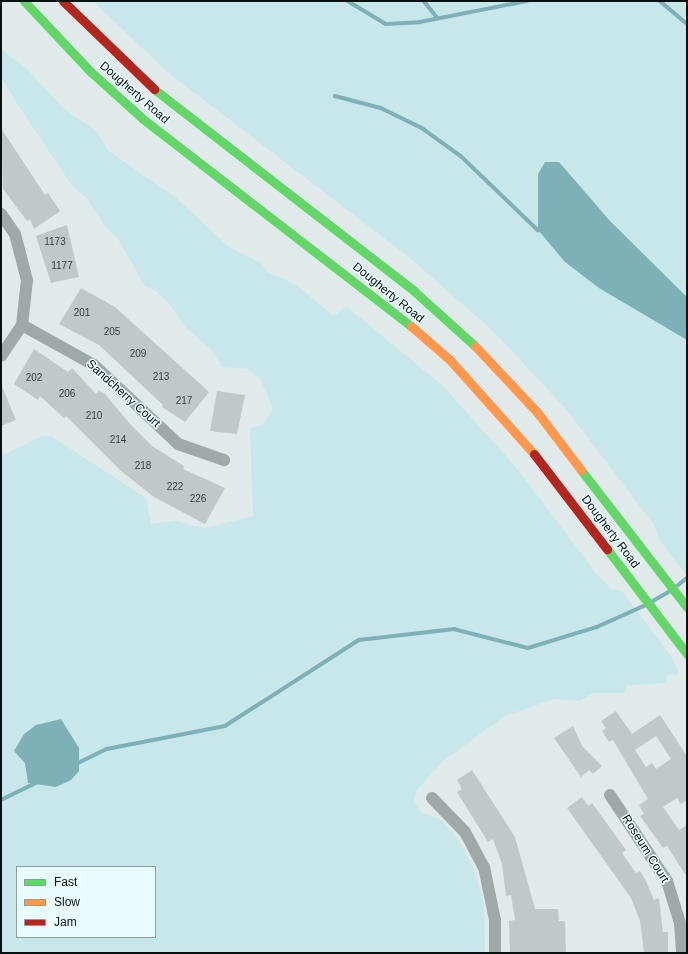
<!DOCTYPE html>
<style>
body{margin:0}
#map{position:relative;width:688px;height:954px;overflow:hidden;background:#e0eaeb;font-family:Helvetica,sans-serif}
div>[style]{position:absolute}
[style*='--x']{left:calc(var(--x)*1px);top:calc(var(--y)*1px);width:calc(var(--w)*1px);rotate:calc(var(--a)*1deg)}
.green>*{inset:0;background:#c7e7eb}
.water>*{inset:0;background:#7db1b7}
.stream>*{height:3.5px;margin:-1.75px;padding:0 1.75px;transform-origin:1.75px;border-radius:1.75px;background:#7db1b7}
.building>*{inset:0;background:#c0c8c9}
.street>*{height:12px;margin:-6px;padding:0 6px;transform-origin:6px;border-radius:6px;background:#9fa9aa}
.fast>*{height:9px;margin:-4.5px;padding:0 4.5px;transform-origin:4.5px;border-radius:4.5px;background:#63d668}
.slow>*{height:9px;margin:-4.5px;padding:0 4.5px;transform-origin:4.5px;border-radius:4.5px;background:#ff974d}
.jam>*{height:9px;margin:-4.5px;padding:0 4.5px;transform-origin:4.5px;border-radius:4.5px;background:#b3261e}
span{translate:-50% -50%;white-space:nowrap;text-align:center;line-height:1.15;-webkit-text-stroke:3px #e8fbfd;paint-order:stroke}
.number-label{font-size:10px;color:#383f3f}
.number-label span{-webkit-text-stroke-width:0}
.street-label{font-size:12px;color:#0a1111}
.frame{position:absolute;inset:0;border:2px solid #0a1111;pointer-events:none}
.legend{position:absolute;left:16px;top:866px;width:140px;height:72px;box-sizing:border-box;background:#e8fbfd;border:1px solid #8f9d9f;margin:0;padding:5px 7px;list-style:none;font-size:12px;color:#0a1111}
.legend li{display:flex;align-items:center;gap:8px;height:20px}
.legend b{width:20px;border:1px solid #8f9d9f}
</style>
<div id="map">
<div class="green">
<div style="clip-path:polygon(93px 1px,687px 1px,687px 576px,660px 541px,654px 525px,566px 409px,495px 333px,410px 258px,166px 71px)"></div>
<div style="clip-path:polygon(evenodd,1px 49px,27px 69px,63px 108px,96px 131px,109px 151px,176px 198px,229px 247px,261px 263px,268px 272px,296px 285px,334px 316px,346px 306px,443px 386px,515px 466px,599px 577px,612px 589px,622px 591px,673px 659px,679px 674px,668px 675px,665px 683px,628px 685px,624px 693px,593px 693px,579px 701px,554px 699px,505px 716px,443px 761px,417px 790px,414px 801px,421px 812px,442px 820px,459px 841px,474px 869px,484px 903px,485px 953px,1px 953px,1px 456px,42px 436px,51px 436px,146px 498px,151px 524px,175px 521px,205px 528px,253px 516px,250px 428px,262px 425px,273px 409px,260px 378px,247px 369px,222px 367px,212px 350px,185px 327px,171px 306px,156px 291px,145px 286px,118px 239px,105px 227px,88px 199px,73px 187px,18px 105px,1px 77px,1px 49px,17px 867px,155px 867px,155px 937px,17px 937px,17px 867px)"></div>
</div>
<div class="water">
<div style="clip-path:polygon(545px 162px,559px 162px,610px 221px,687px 297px,687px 340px,599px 288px,565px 262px,538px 230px,538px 174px)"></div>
<div style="clip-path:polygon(61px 719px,79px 748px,79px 771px,71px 780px,56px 787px,28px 783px,25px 763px,14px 751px,24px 734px,36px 725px)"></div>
</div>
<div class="stream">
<div style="--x:348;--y:1;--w:44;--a:31.2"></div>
<div style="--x:386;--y:24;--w:34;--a:-3"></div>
<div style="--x:420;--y:22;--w:109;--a:-11.1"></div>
<div style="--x:424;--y:1;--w:22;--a:51"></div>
<div style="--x:660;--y:1;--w:35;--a:40"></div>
<div style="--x:335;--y:96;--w:48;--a:14.6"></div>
<div style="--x:381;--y:108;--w:46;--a:26"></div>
<div style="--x:422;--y:128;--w:48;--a:35.7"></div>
<div style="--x:461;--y:156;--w:107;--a:43.9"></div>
<div style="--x:677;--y:586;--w:13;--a:-39"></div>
<div style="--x:653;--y:601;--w:20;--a:-30"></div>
<div style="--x:78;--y:763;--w:32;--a:-26"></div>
<div style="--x:107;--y:749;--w:120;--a:-11"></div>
<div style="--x:225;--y:726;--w:159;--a:-32.7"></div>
<div style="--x:359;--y:640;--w:96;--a:-6.6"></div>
<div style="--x:454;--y:629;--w:76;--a:14.4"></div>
<div style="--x:528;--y:648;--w:72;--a:-16.9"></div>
<div style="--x:597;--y:627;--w:51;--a:-24.1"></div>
<div style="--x:1;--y:800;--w:39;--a:-26"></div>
</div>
<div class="building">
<div style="clip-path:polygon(1px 128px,45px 195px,48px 193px,60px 211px,34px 229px,30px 219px,27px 221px,3px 189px)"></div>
<div style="clip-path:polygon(67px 225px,79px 277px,51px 283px,36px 236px)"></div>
<div style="clip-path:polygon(81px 288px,115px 307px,209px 392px,185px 422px,162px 407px,163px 405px,99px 345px,59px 324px)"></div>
<div style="clip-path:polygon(34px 349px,68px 372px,72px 368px,96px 394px,99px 391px,105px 394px,130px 424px,152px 446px,184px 466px,183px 469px,225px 488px,205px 524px,154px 497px,121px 471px,66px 416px,64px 418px,40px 396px,38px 400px,14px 384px)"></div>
<div style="clip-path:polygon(1px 384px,16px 420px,1px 426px)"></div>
<div style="clip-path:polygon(217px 391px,245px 395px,237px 434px,210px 431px)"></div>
<div style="clip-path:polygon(evenodd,616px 711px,632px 734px,660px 715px,687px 756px,687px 800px,681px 804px,677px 798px,663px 807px,679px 830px,687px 825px,687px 877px,667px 846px,663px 848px,640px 816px,644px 814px,639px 805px,648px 799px,613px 740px,609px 742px,602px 731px,606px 728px,601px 721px,616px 711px,656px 736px,671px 759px,656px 769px,652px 763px,646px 767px,635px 750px,656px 736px)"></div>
<div style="clip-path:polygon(573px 726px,582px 746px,602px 766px,593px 774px,589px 770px,581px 777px,554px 738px)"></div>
<div style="clip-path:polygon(472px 770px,515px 837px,535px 909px,558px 909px,559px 921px,565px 921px,566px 953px,510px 953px,509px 921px,515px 920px,511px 895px,506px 896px,502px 864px,493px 839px,488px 842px,457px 792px,462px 789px,457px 780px)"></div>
<div style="clip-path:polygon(582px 797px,588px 806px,592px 803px,626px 850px,622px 853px,636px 873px,640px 871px,645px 879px,654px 900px,659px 898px,663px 932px,668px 932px,668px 953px,644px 953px,640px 921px,631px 898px,567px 808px)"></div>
</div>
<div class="street">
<div style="--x:1;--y:214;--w:24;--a:55"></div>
<div style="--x:15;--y:234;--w:48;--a:75.4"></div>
<div style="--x:27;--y:280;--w:45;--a:96.3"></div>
<div style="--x:22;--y:325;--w:37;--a:124"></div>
<div style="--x:22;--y:325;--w:82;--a:29.1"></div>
<div style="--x:94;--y:365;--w:115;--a:43.2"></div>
<div style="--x:178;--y:444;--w:49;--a:19.2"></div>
<div style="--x:610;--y:795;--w:103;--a:56.5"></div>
<div style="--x:667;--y:881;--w:44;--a:72.8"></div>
<div style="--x:680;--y:923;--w:30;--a:86"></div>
<div style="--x:432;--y:798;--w:47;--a:45.9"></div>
<div style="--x:465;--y:832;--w:40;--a:62"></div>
<div style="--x:484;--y:867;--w:54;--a:78.3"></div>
<div style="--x:495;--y:920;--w:33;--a:90"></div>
</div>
<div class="fast">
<div style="--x:24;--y:1;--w:98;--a:46.7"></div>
<div style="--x:91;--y:72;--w:70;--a:42.1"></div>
<div style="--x:143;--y:119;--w:339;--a:37.7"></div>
<div style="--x:154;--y:89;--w:329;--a:37.8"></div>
<div style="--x:414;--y:291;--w:82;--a:42"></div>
<div style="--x:581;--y:470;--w:173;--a:52.3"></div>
<div style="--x:607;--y:549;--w:132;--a:52.7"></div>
</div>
<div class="slow">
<div style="--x:411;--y:326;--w:52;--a:41.1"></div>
<div style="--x:450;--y:360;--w:126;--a:48.2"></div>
<div style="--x:475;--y:346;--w:91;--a:46.8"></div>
<div style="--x:537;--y:412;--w:73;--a:52.8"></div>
</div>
<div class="jam">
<div style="--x:63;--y:1;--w:127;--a:44"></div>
<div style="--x:534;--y:454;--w:120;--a:52.5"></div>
</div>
<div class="number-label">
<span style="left:55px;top:242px">1173</span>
<span style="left:62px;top:266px">1177</span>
<span style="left:82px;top:313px">201</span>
<span style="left:112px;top:332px">205</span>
<span style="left:138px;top:354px">209</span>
<span style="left:161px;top:377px">213</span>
<span style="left:34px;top:378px">202</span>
<span style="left:67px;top:394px">206</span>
<span style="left:184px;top:401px">217</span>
<span style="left:94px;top:416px">210</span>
<span style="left:118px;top:440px">214</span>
<span style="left:143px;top:466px">218</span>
<span style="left:175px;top:487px">222</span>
<span style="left:198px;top:499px">226</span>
</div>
<div class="street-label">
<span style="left:134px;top:93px;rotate:41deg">Dougherty Road</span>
<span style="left:388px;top:293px;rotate:39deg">Dougherty Road</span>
<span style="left:123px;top:394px;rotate:42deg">Sandcherry Court</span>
<span style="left:610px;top:532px;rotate:53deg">Dougherty Road</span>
<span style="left:645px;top:849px;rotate:58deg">Roseum Court</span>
</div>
<div class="frame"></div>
<ul class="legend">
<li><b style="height:5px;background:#63d668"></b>Fast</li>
<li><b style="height:5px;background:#ff974d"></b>Slow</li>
<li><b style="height:5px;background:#b3261e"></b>Jam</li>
</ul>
</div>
